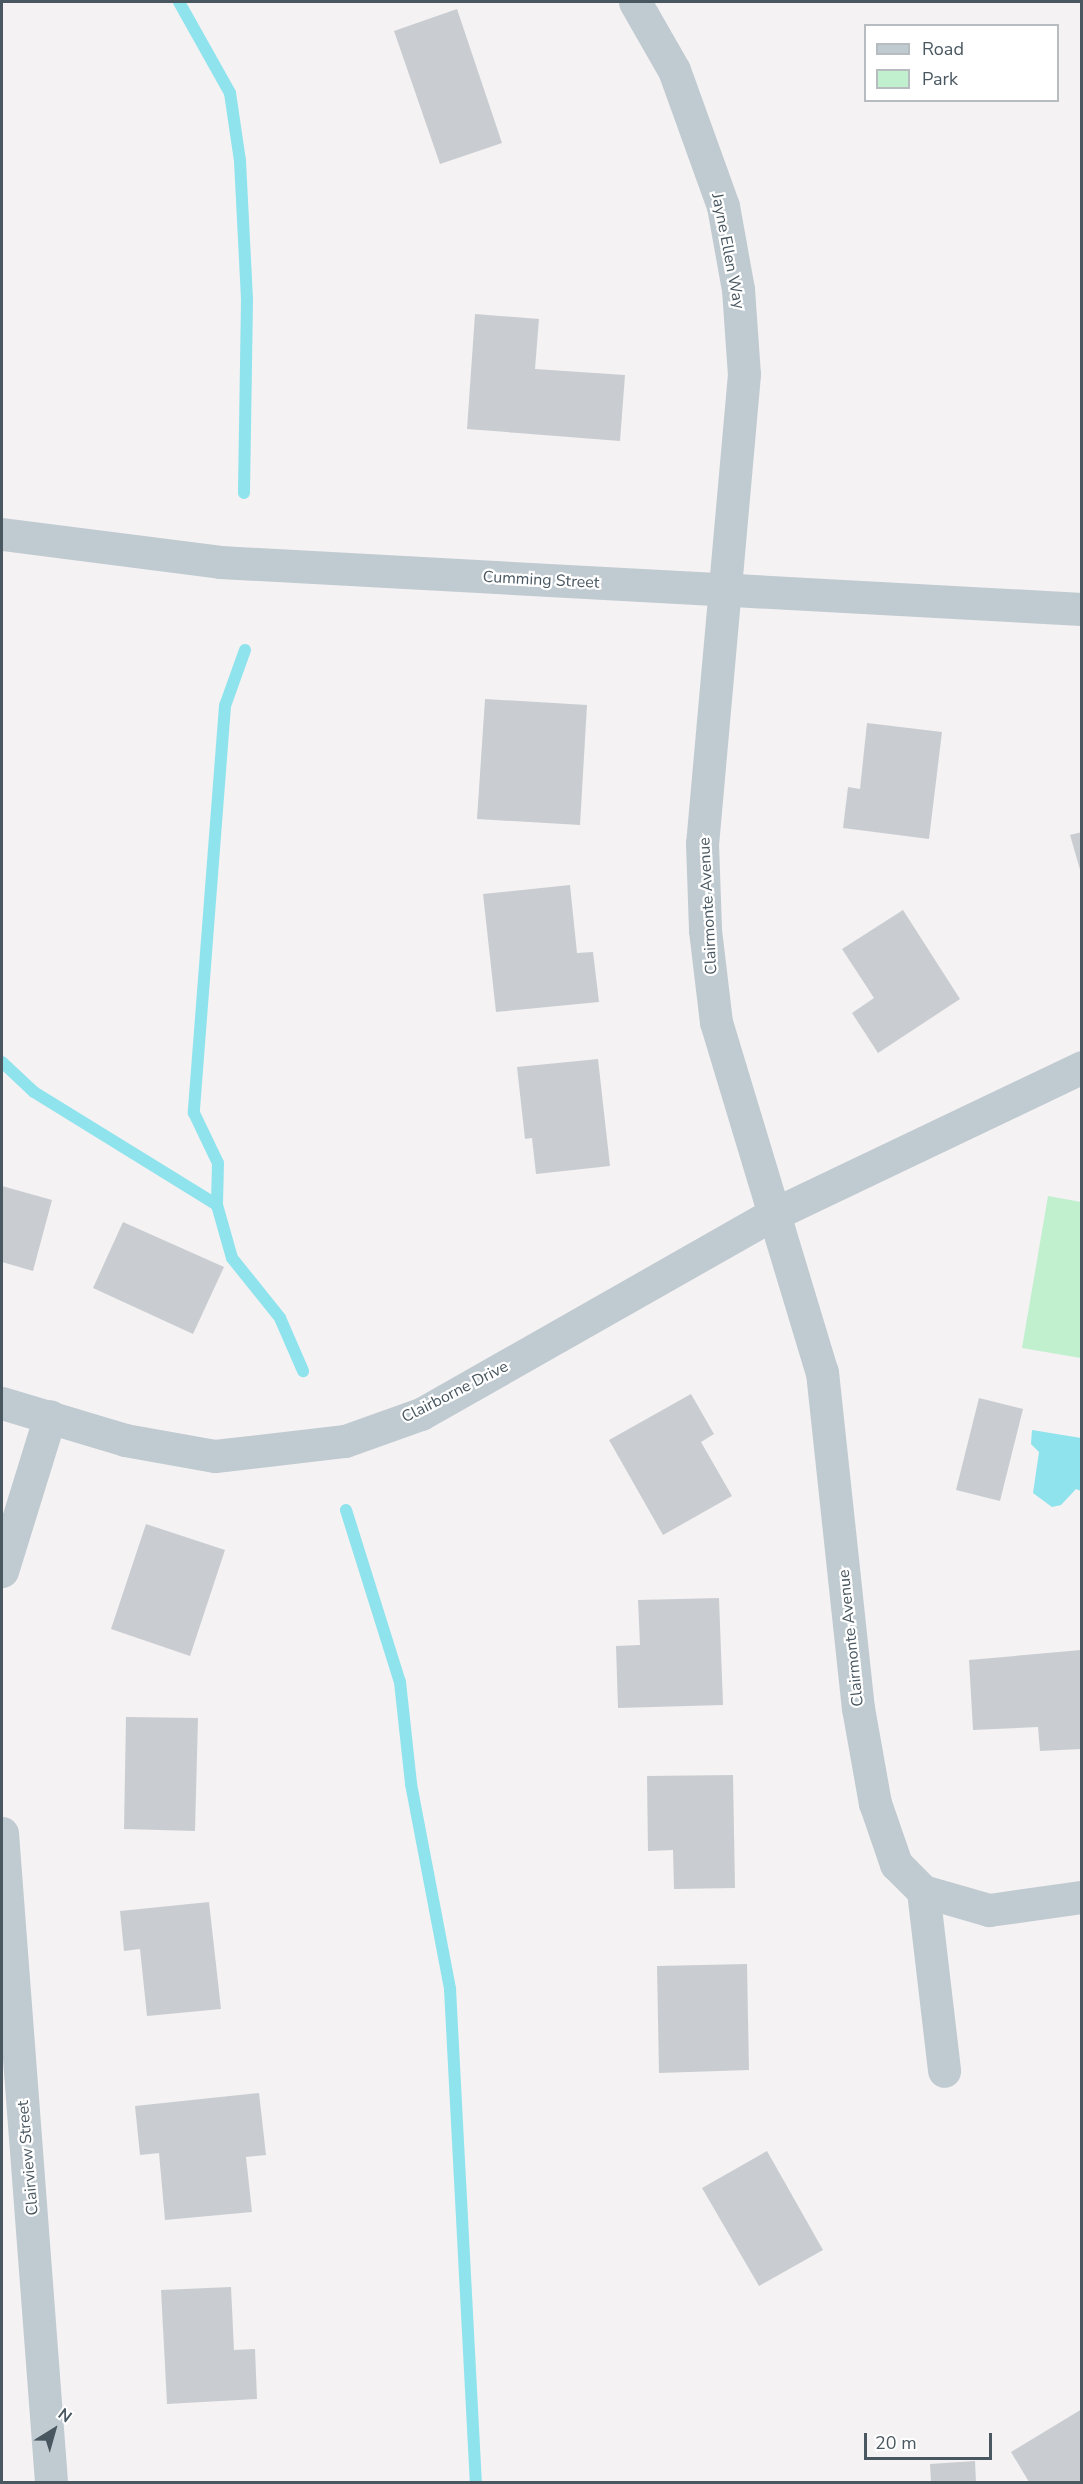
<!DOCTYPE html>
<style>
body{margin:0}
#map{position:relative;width:1083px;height:2484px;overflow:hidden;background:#f4f2f2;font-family:"Nunito Sans",sans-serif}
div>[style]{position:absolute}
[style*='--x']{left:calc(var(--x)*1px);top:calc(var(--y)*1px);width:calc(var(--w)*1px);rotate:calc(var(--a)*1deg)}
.green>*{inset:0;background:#c1f0cf}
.water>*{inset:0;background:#8ee3ed}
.stream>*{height:12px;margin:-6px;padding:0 6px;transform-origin:6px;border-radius:6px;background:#8ee3ed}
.building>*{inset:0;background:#c9cdd1}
.minor>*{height:33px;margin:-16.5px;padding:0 16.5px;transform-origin:16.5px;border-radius:16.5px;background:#c0cad1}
span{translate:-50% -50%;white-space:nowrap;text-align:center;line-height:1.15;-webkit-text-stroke:4.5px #fff;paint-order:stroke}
.street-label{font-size:16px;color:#495760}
.frame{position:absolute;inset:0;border:3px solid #495760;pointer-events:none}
.legend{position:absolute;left:864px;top:24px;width:195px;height:78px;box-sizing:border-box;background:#fff;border:2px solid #b6bcbf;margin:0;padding:8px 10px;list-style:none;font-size:18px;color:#495760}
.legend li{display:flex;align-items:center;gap:12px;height:30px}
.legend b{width:30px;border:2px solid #b6bcbf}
.north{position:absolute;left:24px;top:2400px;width:60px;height:60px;-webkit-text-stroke:4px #fff;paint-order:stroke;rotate:37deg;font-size:16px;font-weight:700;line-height:24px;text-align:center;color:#495760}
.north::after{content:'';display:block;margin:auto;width:21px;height:27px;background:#495760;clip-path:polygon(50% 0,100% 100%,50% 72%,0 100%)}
.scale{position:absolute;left:864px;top:2433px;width:128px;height:27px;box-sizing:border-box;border:3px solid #495760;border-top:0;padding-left:8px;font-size:18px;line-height:21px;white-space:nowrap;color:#495760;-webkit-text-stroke:4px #fff;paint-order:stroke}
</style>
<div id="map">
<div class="green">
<div style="clip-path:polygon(1048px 1196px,1081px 1202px,1081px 1358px,1022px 1348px)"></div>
</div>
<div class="water">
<div style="clip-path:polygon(1032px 1430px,1081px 1438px,1081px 1491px,1076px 1489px,1061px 1505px,1052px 1507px,1033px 1493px,1039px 1452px,1031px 1444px)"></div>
</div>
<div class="stream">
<div style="--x:179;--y:2;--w:104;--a:60.7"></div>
<div style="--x:230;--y:93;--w:69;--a:81.6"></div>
<div style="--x:240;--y:161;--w:139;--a:87.1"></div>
<div style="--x:247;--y:300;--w:193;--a:90.9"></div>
<div style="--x:245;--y:650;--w:59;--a:109.7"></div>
<div style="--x:225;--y:706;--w:408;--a:94.4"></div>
<div style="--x:194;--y:1113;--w:55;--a:64.4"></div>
<div style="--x:218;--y:1163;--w:42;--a:91.4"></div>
<div style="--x:217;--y:1205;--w:55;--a:74.2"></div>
<div style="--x:232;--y:1258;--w:77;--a:51.3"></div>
<div style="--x:280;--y:1318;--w:58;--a:66.5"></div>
<div style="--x:2;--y:1062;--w:44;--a:43.2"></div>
<div style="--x:34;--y:1092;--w:215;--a:31.7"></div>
<div style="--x:346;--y:1510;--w:180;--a:72.6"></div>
<div style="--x:400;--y:1682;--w:103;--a:83.8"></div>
<div style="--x:411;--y:1784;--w:209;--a:79.2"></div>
<div style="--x:450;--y:1989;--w:494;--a:87"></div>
</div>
<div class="building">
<div style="clip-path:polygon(457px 9px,502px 143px,440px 164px,394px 31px)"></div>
<div style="clip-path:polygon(475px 314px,539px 319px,535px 369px,625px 375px,620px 441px,467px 429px)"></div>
<div style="clip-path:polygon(485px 699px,587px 705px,580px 825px,477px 819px)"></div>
<div style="clip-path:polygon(867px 723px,942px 732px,929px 839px,843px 828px,848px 787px,860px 789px)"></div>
<div style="clip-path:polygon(1082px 832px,1082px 873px,1081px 873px,1070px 835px)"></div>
<div style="clip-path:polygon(570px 885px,577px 953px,593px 952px,599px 1002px,496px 1012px,483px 894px)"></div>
<div style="clip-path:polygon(903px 910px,960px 999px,878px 1053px,852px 1013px,874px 998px,842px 949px)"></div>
<div style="clip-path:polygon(598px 1059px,610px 1166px,536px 1174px,532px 1138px,525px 1139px,517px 1067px)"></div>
<div style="clip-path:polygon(2px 1186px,52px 1200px,33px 1271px,2px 1262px)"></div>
<div style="clip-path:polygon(123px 1222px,224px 1267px,193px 1334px,93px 1288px)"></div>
<div style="clip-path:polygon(691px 1394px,714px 1434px,701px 1442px,732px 1496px,663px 1535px,609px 1440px)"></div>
<div style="clip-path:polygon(979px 1398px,1023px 1409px,1000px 1501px,956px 1490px)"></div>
<div style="clip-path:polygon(146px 1524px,225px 1550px,190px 1656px,111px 1629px)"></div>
<div style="clip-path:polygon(719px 1598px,723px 1705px,618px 1708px,616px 1646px,640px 1645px,638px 1600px)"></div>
<div style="clip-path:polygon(1081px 1650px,1082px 1749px,1040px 1751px,1038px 1727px,973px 1730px,969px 1660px)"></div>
<div style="clip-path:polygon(126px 1717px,198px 1718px,195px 1831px,124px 1829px)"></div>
<div style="clip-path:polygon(733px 1775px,735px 1888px,674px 1889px,673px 1850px,648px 1851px,647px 1776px)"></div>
<div style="clip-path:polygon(209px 1902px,221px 2009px,147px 2016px,140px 1949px,124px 1951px,120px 1911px)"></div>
<div style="clip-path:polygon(747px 1964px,749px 2070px,659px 2073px,657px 1966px)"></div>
<div style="clip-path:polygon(259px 2093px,266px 2155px,246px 2157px,252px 2212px,165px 2220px,159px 2153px,140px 2155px,135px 2106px)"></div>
<div style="clip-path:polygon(767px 2151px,823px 2250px,759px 2286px,702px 2188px)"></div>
<div style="clip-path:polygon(231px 2287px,234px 2350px,255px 2349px,257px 2399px,167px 2404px,161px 2290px)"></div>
<div style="clip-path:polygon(1082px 2409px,1082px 2482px,1029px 2482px,1011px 2452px)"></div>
<div style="clip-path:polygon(975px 2461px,976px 2482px,931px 2482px,930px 2464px)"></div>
</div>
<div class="minor">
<div style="--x:635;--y:2;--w:78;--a:60.2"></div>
<div style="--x:674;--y:70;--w:145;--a:70.2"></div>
<div style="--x:723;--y:206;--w:84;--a:79.8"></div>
<div style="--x:738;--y:289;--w:85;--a:86"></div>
<div style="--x:744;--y:374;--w:471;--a:95.1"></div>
<div style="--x:702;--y:843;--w:87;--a:88"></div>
<div style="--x:705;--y:930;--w:93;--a:83.2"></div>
<div style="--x:716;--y:1022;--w:366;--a:73.2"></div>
<div style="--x:822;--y:1372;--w:338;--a:83.9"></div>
<div style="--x:858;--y:1708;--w:97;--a:79.9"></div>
<div style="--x:875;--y:1803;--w:65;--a:71"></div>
<div style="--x:896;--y:1864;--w:38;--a:45"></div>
<div style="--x:923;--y:1891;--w:69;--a:16.1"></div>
<div style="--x:989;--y:1910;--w:94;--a:-8"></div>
<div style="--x:2;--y:534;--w:220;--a:7.3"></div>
<div style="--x:220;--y:562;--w:863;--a:3.12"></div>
<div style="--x:2;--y:1403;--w:128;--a:16.7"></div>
<div style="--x:125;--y:1440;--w:91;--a:10.1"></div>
<div style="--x:215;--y:1456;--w:131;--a:-6.6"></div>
<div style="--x:345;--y:1441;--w:81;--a:-19.6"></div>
<div style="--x:421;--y:1414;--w:403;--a:-29.6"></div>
<div style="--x:772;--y:1215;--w:344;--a:-25.5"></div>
<div style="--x:2;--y:1571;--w:162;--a:-72.8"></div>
<div style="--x:2;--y:1833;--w:651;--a:85.68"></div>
<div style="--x:923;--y:1891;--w:181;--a:83.3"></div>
</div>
<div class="street-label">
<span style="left:728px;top:251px;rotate:79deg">Jayne Ellen Way</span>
<span style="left:541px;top:580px;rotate:3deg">Cumming Street</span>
<span style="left:708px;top:906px;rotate:-93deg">Clairmonte Avenue</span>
<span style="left:455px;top:1392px;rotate:-27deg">Clairborne Drive</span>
<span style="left:851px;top:1638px;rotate:-96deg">Clairmonte Avenue</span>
<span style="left:28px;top:2158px;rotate:-95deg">Clairview Street</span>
</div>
<div class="frame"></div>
<ul class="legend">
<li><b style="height:8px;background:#c0cad1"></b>Road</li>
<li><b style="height:16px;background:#c1f0cf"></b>Park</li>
</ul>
<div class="north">N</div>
<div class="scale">20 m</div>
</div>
